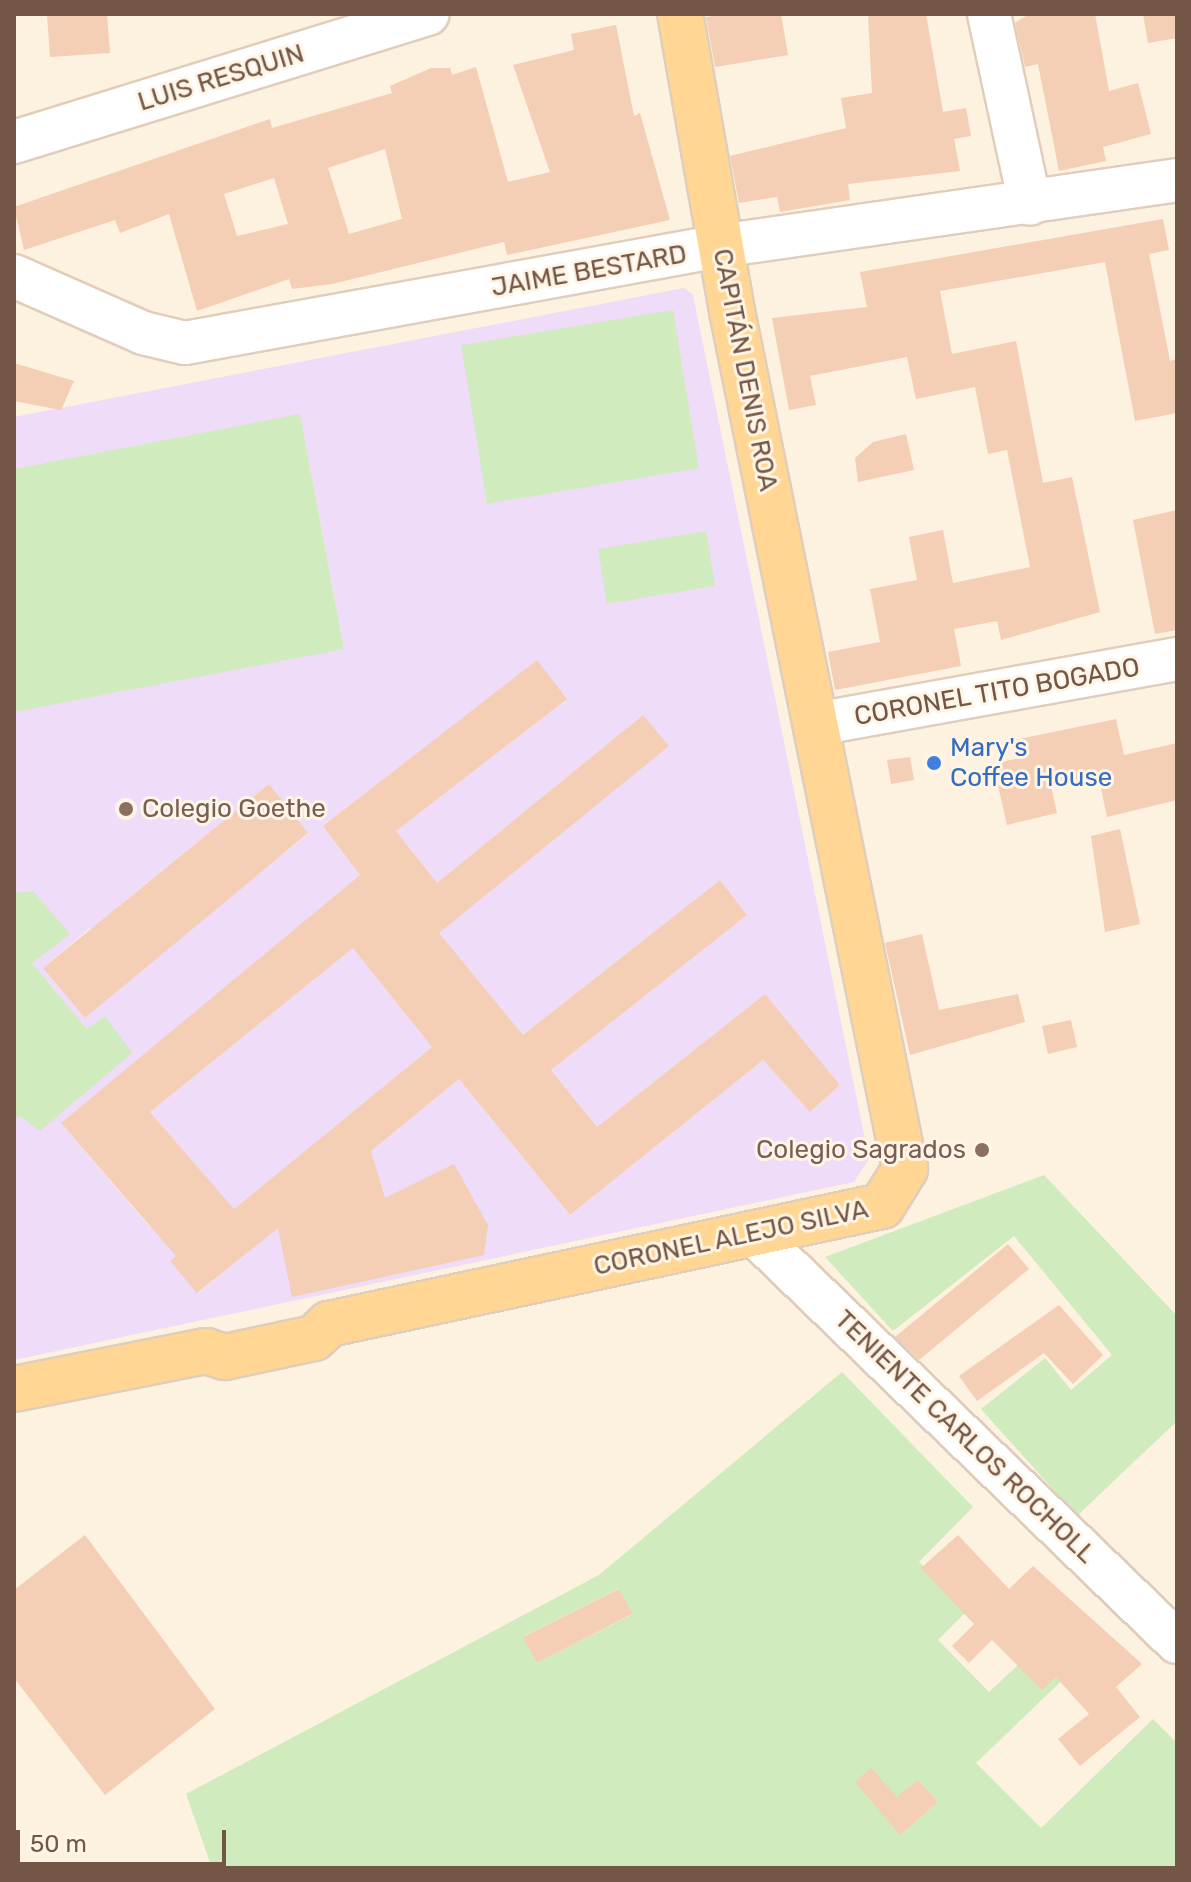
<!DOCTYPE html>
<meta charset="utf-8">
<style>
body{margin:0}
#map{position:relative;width:1191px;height:1882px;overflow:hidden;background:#fdf1df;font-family:Rubik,sans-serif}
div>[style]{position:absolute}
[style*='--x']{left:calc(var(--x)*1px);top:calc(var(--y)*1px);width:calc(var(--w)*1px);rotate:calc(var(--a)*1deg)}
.education>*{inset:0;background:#eedcf9}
.green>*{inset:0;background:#d0ebbd}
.building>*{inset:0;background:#f4ceb5}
.roads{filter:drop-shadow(2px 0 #e1cdbb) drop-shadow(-2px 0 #e1cdbb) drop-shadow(0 2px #e1cdbb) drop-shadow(0 -2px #e1cdbb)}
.minor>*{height:42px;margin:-21px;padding:0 21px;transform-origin:21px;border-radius:21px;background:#fff}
.major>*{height:44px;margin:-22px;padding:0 22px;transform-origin:22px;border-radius:22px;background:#ffd694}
.dots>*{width:22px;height:22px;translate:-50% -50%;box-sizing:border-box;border:4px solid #fff5e6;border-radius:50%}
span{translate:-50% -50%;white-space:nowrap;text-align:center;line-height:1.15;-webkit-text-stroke:6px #fff5e6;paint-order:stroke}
.street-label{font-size:26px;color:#745646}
.shop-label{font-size:26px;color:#366cbe}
.left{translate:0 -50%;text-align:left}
.education-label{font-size:26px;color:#785e54}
.right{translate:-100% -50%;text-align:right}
.frame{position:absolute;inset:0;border:16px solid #745646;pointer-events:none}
.scale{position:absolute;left:16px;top:1830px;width:210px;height:36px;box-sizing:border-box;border:4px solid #745646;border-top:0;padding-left:10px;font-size:24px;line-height:28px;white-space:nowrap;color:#745646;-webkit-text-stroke:6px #fff5e6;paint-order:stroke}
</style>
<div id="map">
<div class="education">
<div style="clip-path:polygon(evenodd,684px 288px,693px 295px,869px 1159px,854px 1182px,14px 1360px,14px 1119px,87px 1029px,31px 962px,34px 892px,14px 893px,14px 712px,344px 648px,300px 415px,14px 469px,14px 417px,684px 288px,537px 661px,567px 699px,396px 831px,437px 883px,643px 715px,668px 745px,463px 913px,400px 928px,323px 826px,537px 661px,684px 288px,268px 785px,308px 834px,155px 956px,116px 908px,268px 785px,684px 288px,720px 880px,747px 915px,551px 1070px,597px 1127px,765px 994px,840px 1085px,810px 1112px,763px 1060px,570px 1215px,459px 1079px,198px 1293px,171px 1261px,432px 1047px,380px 981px,439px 934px,523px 1035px,720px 880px,684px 288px,334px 898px,353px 948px,150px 1112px,207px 1178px,150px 1227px,61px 1123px,334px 898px,684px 288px,90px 928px,133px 977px,85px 1018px,43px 968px,90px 928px)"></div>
</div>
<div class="green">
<div style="clip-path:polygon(673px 310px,699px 468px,487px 504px,461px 345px)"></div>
<div style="clip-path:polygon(300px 414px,344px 649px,14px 712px,14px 469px)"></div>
<div style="clip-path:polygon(706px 531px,715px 586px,607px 604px,598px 549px)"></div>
<div style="clip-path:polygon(33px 891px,70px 934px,32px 963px,87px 1029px,105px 1016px,132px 1053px,40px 1131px,20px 1116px,14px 1119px,14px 893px)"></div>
<div style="clip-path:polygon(1044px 1175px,1177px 1316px,1177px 1421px,1077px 1516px,981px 1409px,1045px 1358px,1071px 1390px,1112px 1355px,1014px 1236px,893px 1331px,825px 1257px)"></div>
<div style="clip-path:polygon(evenodd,842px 1372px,973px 1507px,919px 1562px,968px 1610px,938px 1640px,989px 1692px,1049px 1636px,1077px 1666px,976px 1763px,1041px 1828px,1153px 1719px,1177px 1743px,1177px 1868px,212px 1868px,186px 1794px,599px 1575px,842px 1372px,618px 1589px,631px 1615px,537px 1663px,524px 1636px,618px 1589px,842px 1372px,918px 1780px,938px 1802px,901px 1834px,881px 1812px,918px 1780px)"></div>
</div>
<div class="building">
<div style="clip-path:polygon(47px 14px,107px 14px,110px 53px,50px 57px)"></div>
<div style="clip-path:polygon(724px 14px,781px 14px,788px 55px,715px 67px,706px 17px)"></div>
<div style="clip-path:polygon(868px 14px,926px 14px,943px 112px,966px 108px,971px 136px,954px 139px,960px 171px,848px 184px,850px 200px,780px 212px,777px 197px,739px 203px,730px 156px,846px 128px,841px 98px,872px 93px)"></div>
<div style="clip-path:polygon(1029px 14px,1095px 14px,1109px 91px,1138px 83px,1151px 134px,1103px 147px,1106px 161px,1059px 171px,1038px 64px,1025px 67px,1015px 23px)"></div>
<div style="clip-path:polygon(1143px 14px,1177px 14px,1177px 38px,1148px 43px)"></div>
<div style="clip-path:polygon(evenodd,616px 25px,634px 116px,640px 113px,670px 220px,507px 255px,504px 242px,332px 284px,292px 289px,289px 279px,197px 311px,169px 214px,120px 233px,115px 220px,24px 250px,14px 207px,270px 119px,272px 128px,392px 93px,390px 86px,431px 68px,450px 68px,452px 75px,476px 67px,508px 182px,550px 172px,513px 65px,574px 50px,571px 34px,616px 25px,385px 149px,402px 219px,349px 234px,328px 168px,385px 149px,616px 25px,274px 178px,288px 224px,237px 236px,224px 194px,274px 178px)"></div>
<div style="clip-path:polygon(1163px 219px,1169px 250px,1149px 254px,1170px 361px,1177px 359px,1177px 413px,1135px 421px,1105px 262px,940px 291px,952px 354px,1016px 341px,1043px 483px,1072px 477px,1100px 612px,1001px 640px,997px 621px,954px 629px,961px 666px,835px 690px,828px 652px,880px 642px,870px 589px,917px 580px,909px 537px,943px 530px,953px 583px,1030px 567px,1007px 450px,988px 454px,975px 387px,916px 399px,907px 357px,810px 376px,816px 405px,789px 410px,772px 318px,867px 307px,860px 272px)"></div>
<div style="clip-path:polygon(14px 363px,74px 381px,61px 410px,14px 401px)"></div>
<div style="clip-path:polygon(906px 434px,914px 470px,858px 482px,855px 458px,873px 442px)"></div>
<div style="clip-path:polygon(1177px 510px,1177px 630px,1155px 634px,1133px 520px)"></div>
<div style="clip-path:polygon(evenodd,537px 660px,567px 699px,396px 831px,437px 883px,643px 715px,669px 746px,439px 933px,523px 1035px,720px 880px,747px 915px,551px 1070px,597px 1127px,765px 994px,840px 1085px,810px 1112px,763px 1060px,570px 1215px,459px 1079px,371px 1151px,385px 1198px,454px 1164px,488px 1225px,484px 1255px,292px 1297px,278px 1228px,197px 1293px,170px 1261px,176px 1256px,61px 1123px,360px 875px,323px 826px,537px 660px,353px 948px,432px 1047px,234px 1209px,150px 1112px,353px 948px)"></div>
<div style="clip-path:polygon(1116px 719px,1124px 755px,1177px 743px,1177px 800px,1107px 817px,1098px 774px,1051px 786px,1057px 813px,1007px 825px,993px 764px,1019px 758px,1015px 740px)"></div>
<div style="clip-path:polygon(910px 757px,914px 780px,891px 784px,887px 760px)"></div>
<div style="clip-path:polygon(269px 784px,308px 833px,85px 1018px,43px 968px)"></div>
<div style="clip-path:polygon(1120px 829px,1140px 924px,1105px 932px,1091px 836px)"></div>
<div style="clip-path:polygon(922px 934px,939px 1010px,1018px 994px,1025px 1022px,910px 1055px,885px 943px)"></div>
<div style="clip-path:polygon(1071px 1020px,1077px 1047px,1048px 1054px,1042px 1026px)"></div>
<div style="clip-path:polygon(1008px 1244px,1029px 1269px,919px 1360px,895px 1337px)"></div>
<div style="clip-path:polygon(1059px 1305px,1103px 1355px,1073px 1384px,1044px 1353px,977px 1401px,959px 1376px)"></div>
<div style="clip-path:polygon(85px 1535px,215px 1709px,105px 1795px,14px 1678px,14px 1590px)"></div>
<div style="clip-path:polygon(958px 1535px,1009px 1589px,1033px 1566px,1142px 1664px,1116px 1687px,1140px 1717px,1080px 1766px,1058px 1739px,1089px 1714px,1056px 1677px,1042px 1690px,992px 1640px,969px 1663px,952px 1646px,974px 1624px,921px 1568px)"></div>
<div style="clip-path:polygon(619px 1589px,632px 1614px,537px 1663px,523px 1637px)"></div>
<div style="clip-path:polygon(871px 1768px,897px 1797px,918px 1780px,938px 1802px,900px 1835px,855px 1782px)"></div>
</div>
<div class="roads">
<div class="minor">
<div style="--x:989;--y:14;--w:194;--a:77.8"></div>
<div style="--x:14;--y:142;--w:433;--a:-17.2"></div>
<div style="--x:14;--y:276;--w:141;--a:23.8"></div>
<div style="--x:143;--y:333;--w:43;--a:13.4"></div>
<div style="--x:185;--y:343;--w:544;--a:-10.28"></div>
<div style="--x:720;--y:246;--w:462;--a:-8.2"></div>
<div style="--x:816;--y:724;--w:367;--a:-10.2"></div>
<div style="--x:753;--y:1233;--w:589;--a:43.97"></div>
</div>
<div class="major">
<div style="--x:14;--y:1389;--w:196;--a:-11.2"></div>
<div style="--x:206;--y:1351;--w:20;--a:18"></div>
<div style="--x:225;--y:1357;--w:91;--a:-12.1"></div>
<div style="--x:314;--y:1338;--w:21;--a:-43"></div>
<div style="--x:329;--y:1324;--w:565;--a:-12.05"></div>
<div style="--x:882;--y:1206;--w:44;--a:-58.1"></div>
<div style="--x:905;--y:1169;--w:875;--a:-101.4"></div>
<div style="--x:732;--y:311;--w:302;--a:-99.9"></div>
</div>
</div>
<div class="dots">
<div style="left:934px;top:763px;background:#3f7fe0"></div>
<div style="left:126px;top:809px;background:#8d6e63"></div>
<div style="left:982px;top:1150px;background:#8d6e63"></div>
</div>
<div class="street-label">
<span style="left:221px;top:78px;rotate:-17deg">LUIS RESQUIN</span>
<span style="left:589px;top:271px;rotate:-10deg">JAIME BESTARD</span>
<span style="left:745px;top:370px;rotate:79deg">CAPITÁN DENIS ROA</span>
<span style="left:997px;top:692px;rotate:-10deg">CORONEL TITO BOGADO</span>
<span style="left:731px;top:1238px;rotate:-12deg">CORONEL ALEJO SILVA</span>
<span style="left:965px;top:1437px;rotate:44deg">TENIENTE CARLOS ROCHOLL</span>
</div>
<div class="shop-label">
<span class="left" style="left:950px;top:763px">Mary's<br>Coffee House</span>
</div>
<div class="education-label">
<span class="left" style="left:142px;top:809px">Colegio Goethe</span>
<span class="right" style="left:966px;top:1150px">Colegio Sagrados</span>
</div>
<div class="frame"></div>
<div class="scale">50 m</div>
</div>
